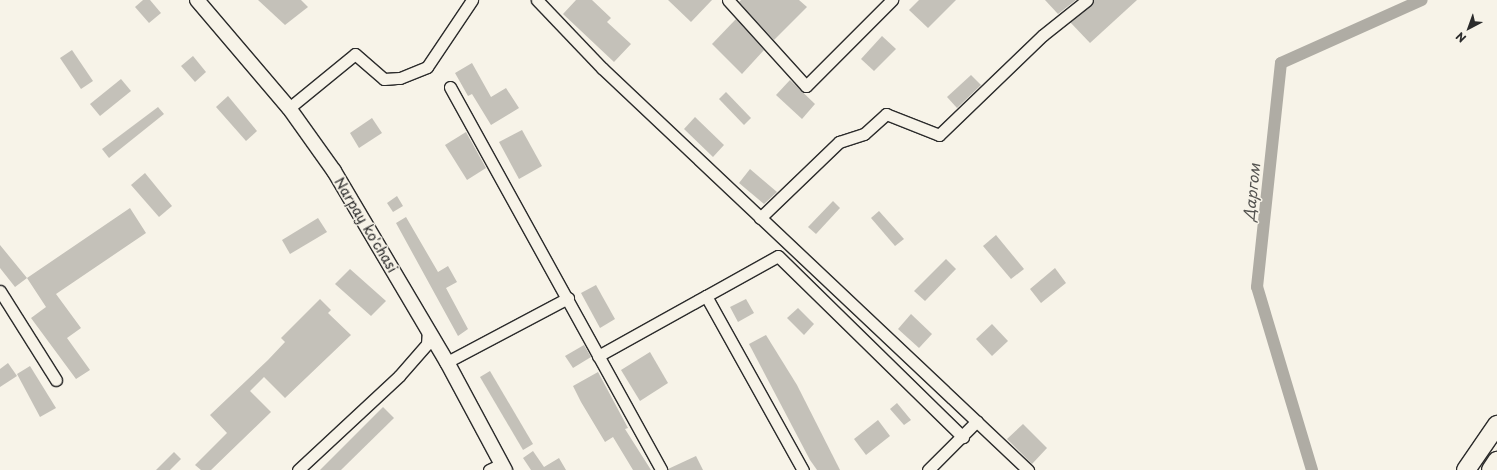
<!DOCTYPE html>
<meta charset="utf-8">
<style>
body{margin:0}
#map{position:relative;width:1497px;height:470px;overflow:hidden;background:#f7f3e8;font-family:"Playpen Sans",sans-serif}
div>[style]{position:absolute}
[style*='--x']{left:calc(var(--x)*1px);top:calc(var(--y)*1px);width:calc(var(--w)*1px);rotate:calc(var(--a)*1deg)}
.canal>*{height:12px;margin:-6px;padding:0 6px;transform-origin:6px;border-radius:6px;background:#afaca4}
.building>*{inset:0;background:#c4c1b9}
.roads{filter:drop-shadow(1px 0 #2b2b2b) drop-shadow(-1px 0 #2b2b2b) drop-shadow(0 1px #2b2b2b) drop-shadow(0 -1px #2b2b2b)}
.minor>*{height:11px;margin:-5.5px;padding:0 5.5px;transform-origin:5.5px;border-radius:5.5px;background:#f7f3e8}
.tertiary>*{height:14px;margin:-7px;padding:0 7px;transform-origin:7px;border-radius:7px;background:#f7f3e8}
.trunk>*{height:18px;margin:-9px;padding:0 9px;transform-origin:9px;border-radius:9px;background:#f7f3e8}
span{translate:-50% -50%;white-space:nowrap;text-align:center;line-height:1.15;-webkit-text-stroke:3px #f7f3e8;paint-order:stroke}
.street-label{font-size:14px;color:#2b2b2b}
.water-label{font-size:15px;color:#53524f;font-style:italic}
.north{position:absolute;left:1449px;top:8px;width:40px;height:40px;-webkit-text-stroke:3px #f7f3e8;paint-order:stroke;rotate:221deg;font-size:11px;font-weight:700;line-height:16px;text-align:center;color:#2b2b2b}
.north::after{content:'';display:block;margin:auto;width:14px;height:18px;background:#2b2b2b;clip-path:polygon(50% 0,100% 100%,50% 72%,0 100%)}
</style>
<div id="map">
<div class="canal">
<div style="--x:1312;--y:470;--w:191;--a:-106.7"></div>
<div style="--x:1257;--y:287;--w:225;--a:-83.9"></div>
<div style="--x:1281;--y:63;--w:154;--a:-24.1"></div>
</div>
<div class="building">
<div style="clip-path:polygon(143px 0,150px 0,161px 13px,149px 23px,135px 7px)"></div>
<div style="clip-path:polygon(258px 0,301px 0,308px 7px,285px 25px)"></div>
<div style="clip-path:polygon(576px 0,592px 0,611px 18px,607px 22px,631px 44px,614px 62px,563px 14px)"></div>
<div style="clip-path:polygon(668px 0,712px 0,691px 22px)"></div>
<div style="clip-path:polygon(741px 0,799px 0,807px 7px,774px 40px,739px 2px)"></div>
<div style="clip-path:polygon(919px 0,956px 0,928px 28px,909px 10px)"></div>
<div style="clip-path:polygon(1045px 0,1076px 0,1058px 14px)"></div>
<div style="clip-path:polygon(1094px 0,1137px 0,1090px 43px,1070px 22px)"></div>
<div style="clip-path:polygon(736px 19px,764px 50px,742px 74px,712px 44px)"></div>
<div style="clip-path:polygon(882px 36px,896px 49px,874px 71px,861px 59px)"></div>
<div style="clip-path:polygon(72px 50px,93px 81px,81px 89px,60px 58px)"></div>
<div style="clip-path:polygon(193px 56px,206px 72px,195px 82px,181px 66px)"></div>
<div style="clip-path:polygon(472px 63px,491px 97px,506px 88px,519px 108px,491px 125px,472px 94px,468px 96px,455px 73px)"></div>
<div style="clip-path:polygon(971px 75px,981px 85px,957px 108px,947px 97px)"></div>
<div style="clip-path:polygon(121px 79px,131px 91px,100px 116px,90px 104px)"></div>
<div style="clip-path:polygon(790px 80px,815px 104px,802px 119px,776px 95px)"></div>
<div style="clip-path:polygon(726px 92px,751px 118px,744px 125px,719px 99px)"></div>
<div style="clip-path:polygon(228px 96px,257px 131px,246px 141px,216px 107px)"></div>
<div style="clip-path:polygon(158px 107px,164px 114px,109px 158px,102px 149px)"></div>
<div style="clip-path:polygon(695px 117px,724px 145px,713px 157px,684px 129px)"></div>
<div style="clip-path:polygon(372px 118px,382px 133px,359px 148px,350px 133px)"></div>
<div style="clip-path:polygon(522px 130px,542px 166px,519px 179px,499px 142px)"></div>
<div style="clip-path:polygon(466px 132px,486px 168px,467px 180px,445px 145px)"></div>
<div style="clip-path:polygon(750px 169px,777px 192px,764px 204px,739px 183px)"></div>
<div style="clip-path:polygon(145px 173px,172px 206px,159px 217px,131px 185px)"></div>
<div style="clip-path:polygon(397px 196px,403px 206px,393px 212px,387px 203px)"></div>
<div style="clip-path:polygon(833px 201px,840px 208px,816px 234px,808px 227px)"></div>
<div style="clip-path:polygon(130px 208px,146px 233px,56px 294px,81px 328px,67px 338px,90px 370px,76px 379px,31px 318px,46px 307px,27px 278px,15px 287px,0 268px,0 245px,27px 278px)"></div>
<div style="clip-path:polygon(879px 211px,904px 239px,895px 246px,871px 218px)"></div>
<div style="clip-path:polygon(406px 217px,438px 272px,448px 266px,457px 282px,446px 288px,468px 329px,458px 336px,396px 223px)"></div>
<div style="clip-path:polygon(318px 218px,327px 232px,290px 254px,282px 240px)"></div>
<div style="clip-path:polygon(996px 235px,1024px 269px,1011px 279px,983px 246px)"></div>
<div style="clip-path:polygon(946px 259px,956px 269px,925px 301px,914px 291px)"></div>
<div style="clip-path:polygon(1055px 268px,1066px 283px,1041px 303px,1030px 289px)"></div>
<div style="clip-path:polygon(350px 269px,386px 301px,371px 316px,335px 284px)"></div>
<div style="clip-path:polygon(596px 285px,615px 319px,600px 328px,581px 293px)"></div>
<div style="clip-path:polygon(320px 299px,331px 310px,328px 313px,351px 335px,285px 398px,264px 377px,250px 391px,271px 412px,211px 470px,201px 470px,195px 465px,227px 433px,210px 415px,268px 360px,285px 342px,281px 338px)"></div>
<div style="clip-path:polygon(746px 299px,754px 313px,738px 322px,730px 307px)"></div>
<div style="clip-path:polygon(798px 308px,814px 324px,804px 335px,787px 318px)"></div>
<div style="clip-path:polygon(911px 314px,932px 334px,919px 348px,898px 329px)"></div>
<div style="clip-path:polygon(992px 324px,1008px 341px,992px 356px,976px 339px)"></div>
<div style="clip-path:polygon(766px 335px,797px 385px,840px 470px,817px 470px,810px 460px,749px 344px)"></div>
<div style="clip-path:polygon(584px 345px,591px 357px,573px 368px,565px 356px)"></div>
<div style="clip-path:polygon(650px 352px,668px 383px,640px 401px,621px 370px)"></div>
<div style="clip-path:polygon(8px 363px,17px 376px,0 387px,0 369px)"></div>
<div style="clip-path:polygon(30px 366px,56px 408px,40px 417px,17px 374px)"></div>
<div style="clip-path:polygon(490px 371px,533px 444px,523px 450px,480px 377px)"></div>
<div style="clip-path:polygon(598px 372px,628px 428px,625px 429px,651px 470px,633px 470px,613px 437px,605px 442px,581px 402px,573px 386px)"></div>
<div style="clip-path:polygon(897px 403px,911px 420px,904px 425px,890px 409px)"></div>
<div style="clip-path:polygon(383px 407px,394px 418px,341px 470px,320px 470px)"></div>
<div style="clip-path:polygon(878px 420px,890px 436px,866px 455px,854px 439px)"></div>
<div style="clip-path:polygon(1023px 424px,1047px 448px,1032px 464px,1007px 439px)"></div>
<div style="clip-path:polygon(533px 451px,544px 467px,559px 458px,566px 470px,531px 470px,523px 458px)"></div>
<div style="clip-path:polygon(174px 452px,181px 459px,170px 470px,156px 470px)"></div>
<div style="clip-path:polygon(696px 456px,703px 470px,668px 470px,668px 469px)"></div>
</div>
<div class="roads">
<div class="minor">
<div style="--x:537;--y:0;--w:94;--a:46.3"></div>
<div style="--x:602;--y:68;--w:586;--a:43.34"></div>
<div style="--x:728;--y:0;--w:116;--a:47.8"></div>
<div style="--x:806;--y:86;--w:122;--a:-45"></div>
<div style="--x:450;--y:87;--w:437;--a:61.1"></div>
<div style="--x:289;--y:108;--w:85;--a:-39.3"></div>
<div style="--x:355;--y:54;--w:38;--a:41"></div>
<div style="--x:384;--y:79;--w:16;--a:-4"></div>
<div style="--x:400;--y:78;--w:29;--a:-22"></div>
<div style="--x:427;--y:67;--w:81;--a:-56.1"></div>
<div style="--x:760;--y:218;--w:110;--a:-43.9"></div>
<div style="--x:839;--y:142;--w:26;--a:-18"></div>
<div style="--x:864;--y:134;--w:30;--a:-42"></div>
<div style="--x:886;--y:114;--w:57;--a:21.6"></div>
<div style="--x:939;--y:135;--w:144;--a:-43.9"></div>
<div style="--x:1043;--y:35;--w:56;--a:-38.5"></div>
<div style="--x:0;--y:291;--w:105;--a:57.8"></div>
<div style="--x:706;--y:296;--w:82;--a:-29.1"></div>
<div style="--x:778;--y:256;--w:259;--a:44.4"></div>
<div style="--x:598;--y:356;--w:124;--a:-29.1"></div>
<div style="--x:706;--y:296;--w:199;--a:60.9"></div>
<div style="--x:447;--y:362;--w:137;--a:-27.9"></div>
<div style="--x:298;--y:470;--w:138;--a:-42.9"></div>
<div style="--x:399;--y:376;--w:43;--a:-48.8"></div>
<div style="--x:427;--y:344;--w:13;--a:-86"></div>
<div style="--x:489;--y:470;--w:14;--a:-25"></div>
<div style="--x:928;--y:470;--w:69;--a:-45"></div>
</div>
<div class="tertiary">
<div style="--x:197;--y:0;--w:142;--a:49.6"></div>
<div style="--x:289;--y:108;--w:77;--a:54.5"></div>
<div style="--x:334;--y:171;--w:222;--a:59.4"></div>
<div style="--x:447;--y:362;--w:123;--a:61.8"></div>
</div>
<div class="trunk">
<div style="--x:1466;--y:470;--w:55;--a:-55.4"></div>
<div style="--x:1491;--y:470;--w:11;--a:-56"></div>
</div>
</div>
<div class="street-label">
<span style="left:366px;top:225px;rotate:59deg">Narpay ko'chasi</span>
</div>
<div class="water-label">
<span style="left:1251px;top:192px;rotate:-84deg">Даргом</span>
</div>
<div class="north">N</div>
</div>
